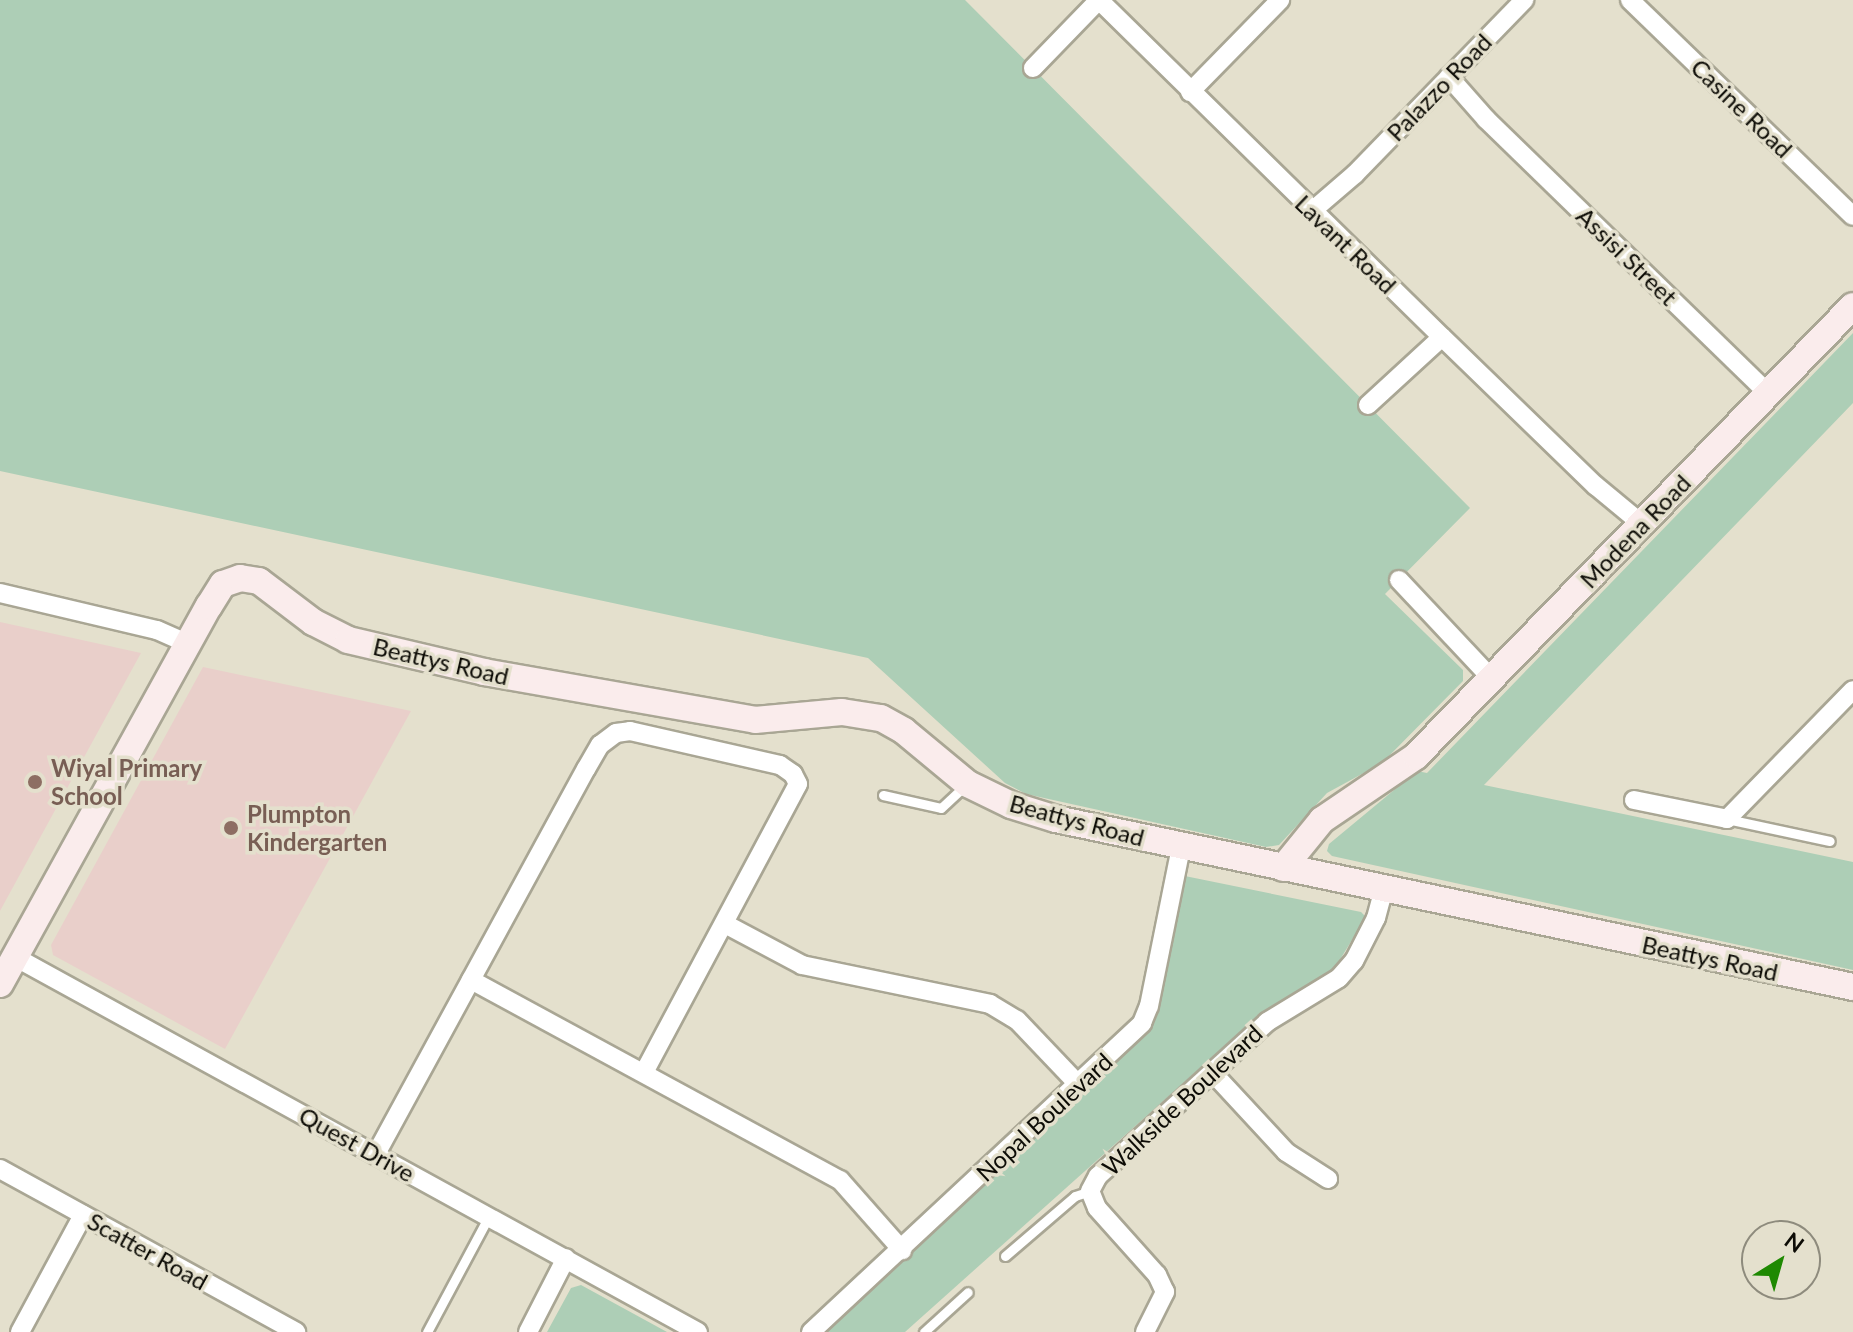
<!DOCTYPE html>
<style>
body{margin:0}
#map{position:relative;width:1853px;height:1332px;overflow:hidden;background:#e4e0cd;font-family:Lato,sans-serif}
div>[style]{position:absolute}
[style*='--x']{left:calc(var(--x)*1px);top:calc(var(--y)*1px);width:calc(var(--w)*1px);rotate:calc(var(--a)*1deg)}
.education>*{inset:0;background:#e9cfca}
.green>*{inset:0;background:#adceb6}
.roads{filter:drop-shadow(2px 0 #a9a694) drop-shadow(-2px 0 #a9a694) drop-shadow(0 2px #a9a694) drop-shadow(0 -2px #a9a694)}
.lane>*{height:9px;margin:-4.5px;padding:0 4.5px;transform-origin:4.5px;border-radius:4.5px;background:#fff}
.street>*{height:18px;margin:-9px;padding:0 9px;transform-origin:9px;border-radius:9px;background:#fff}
.secondary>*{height:26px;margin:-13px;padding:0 13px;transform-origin:13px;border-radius:13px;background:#faecec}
.dots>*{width:22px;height:22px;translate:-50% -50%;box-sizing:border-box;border:4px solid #e4e0cd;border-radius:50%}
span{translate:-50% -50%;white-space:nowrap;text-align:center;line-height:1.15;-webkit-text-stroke:7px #e4e0cd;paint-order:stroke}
.street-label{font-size:24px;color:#0d0c06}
.education-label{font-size:24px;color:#785e54;font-weight:700}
.left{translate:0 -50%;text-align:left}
.north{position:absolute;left:1741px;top:1220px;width:80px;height:80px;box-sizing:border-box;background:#e4e0cd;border:2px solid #8e8b7d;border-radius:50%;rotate:37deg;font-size:22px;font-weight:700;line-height:32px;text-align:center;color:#0d0c06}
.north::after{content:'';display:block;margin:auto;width:28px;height:36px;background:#1f8902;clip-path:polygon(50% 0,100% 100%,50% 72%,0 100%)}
</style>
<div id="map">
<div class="education">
<div style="clip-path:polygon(0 622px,141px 653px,0 911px)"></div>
<div style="clip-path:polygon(203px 667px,411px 711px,225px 1049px,53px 955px,51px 945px)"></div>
</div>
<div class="green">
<div style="clip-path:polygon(0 0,965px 0,1470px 508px,1385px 594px,1463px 670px,1463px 681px,1382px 763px,1327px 793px,1279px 845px,1266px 847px,1026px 794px,1005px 783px,868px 658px,0 471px)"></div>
<div style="clip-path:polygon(1853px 333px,1853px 403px,1484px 785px,1853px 862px,1853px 970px,1332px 856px,1327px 851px,1329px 844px,1417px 771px,1427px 773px)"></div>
<div style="clip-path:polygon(1175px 874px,1361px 912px,1366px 917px,1333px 971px,1256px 1018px,905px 1332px,811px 1332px,1132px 1036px)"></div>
<div style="clip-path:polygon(581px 1285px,667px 1332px,668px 1332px,547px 1332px,571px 1288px)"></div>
</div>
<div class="roads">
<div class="lane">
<div style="--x:883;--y:795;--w:59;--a:12.6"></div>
<div style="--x:941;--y:808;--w:33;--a:-43"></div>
<div style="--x:1727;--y:819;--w:105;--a:12.1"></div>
<div style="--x:1005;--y:1256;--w:92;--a:-40.6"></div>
<div style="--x:1075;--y:1196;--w:16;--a:-18"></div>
<div style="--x:427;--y:1332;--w:132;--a:-61.9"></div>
<div style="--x:924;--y:1332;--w:59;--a:-42.3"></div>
</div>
<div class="street">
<div style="--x:1099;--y:0;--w:481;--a:44.5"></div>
<div style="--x:1442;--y:337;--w:214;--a:44.1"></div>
<div style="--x:1596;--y:486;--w:60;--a:39.6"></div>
<div style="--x:1630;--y:0;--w:310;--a:44.1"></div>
<div style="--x:1033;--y:68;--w:95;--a:-45.9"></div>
<div style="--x:1449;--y:77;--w:56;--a:48.6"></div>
<div style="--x:1486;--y:119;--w:393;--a:44.2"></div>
<div style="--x:1190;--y:92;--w:129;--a:-45.6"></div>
<div style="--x:1312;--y:211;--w:57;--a:-40.7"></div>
<div style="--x:1355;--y:174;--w:243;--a:-45.8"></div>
<div style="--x:1368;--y:405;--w:100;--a:-42.6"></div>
<div style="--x:1399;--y:580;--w:136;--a:46.8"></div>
<div style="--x:0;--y:593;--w:161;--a:13.3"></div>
<div style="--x:157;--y:630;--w:34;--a:24"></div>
<div style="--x:1634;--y:800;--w:95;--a:11.5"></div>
<div style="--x:1727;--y:819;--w:180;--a:-45.7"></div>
<div style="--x:725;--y:924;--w:87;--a:28"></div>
<div style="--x:802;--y:965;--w:192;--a:11.7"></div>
<div style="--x:990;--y:1004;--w:31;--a:31"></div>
<div style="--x:1017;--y:1020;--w:88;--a:46.4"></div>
<div style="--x:15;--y:957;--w:779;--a:28.77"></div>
<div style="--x:471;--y:980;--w:420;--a:28.5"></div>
<div style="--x:840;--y:1180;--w:94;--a:48.5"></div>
<div style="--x:1212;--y:1072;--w:109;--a:47.2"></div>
<div style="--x:1286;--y:1152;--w:50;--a:32.7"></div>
<div style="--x:376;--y:1154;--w:439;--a:-61.4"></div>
<div style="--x:586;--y:769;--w:28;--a:-60"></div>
<div style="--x:600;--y:745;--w:20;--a:-37"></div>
<div style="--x:616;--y:733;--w:14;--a:-8"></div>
<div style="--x:630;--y:731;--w:154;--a:12.8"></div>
<div style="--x:780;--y:765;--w:16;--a:35"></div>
<div style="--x:793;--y:774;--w:11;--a:63"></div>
<div style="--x:798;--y:784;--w:327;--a:118.1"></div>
<div style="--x:0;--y:1169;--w:338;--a:28.8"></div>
<div style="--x:20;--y:1332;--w:133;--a:-61.7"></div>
<div style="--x:528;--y:1332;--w:83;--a:-62.8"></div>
<div style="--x:811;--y:1332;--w:453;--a:-43"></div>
<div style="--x:1142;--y:1023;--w:18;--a:-68"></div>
<div style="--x:1149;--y:1006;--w:162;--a:-78.6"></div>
<div style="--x:1145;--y:1332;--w:45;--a:-63.4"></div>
<div style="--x:1165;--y:1292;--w:19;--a:-115"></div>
<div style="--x:1157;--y:1275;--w:90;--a:-131.8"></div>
<div style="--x:1097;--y:1208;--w:18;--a:-112"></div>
<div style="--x:1090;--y:1191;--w:17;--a:-62"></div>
<div style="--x:1098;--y:1176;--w:229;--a:-42.3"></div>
<div style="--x:1267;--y:1022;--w:84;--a:-31.4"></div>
<div style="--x:1339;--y:978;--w:23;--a:-49"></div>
<div style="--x:1354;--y:961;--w:48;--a:-62.9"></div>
<div style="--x:1376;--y:918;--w:30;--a:-75"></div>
</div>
<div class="secondary">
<div style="--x:1283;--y:868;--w:62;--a:-50.9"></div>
<div style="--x:1322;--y:820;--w:114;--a:-34.2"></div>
<div style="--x:1416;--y:756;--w:627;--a:-45.84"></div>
<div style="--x:0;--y:984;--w:432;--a:-61.1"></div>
<div style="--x:209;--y:606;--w:26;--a:-58"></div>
<div style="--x:223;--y:584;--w:18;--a:-19"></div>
<div style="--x:240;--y:578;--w:19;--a:9"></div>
<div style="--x:259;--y:581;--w:68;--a:37.2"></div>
<div style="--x:313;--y:622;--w:39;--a:27"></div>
<div style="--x:348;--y:640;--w:140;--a:13.2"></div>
<div style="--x:484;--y:672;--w:275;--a:10"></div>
<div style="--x:755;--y:720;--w:87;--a:-5.3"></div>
<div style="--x:842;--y:712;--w:39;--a:9"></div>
<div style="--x:881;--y:718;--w:26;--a:29"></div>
<div style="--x:904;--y:731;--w:83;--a:39.6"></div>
<div style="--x:968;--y:784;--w:48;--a:26"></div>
<div style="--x:1011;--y:805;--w:47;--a:17.3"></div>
<div style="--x:1056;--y:819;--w:815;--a:11.9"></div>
</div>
</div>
<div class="dots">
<div style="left:35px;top:782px;background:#8d6e63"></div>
<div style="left:231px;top:828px;background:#8d6e63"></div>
</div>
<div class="street-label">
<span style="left:1439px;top:87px;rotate:-46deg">Palazzo Road</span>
<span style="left:1742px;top:108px;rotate:44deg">Casine Road</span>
<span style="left:1346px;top:244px;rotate:44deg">Lavant Road</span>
<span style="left:1627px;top:256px;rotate:44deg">Assisi Street</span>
<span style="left:1635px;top:531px;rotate:-46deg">Modena Road</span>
<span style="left:441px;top:661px;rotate:13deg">Beattys Road</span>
<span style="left:1077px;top:820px;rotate:15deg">Beattys Road</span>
<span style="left:1710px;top:958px;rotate:12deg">Beattys Road</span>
<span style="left:1182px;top:1100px;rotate:-43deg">Walkside Boulevard</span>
<span style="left:1044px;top:1117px;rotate:-43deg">Nopal Boulevard</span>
<span style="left:357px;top:1144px;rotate:29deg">Quest Drive</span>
<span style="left:148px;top:1251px;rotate:29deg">Scatter Road</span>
</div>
<div class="education-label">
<span class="left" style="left:51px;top:782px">Wiyal Primary<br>School</span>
<span class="left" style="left:247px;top:828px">Plumpton<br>Kindergarten</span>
</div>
<div class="north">N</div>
</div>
